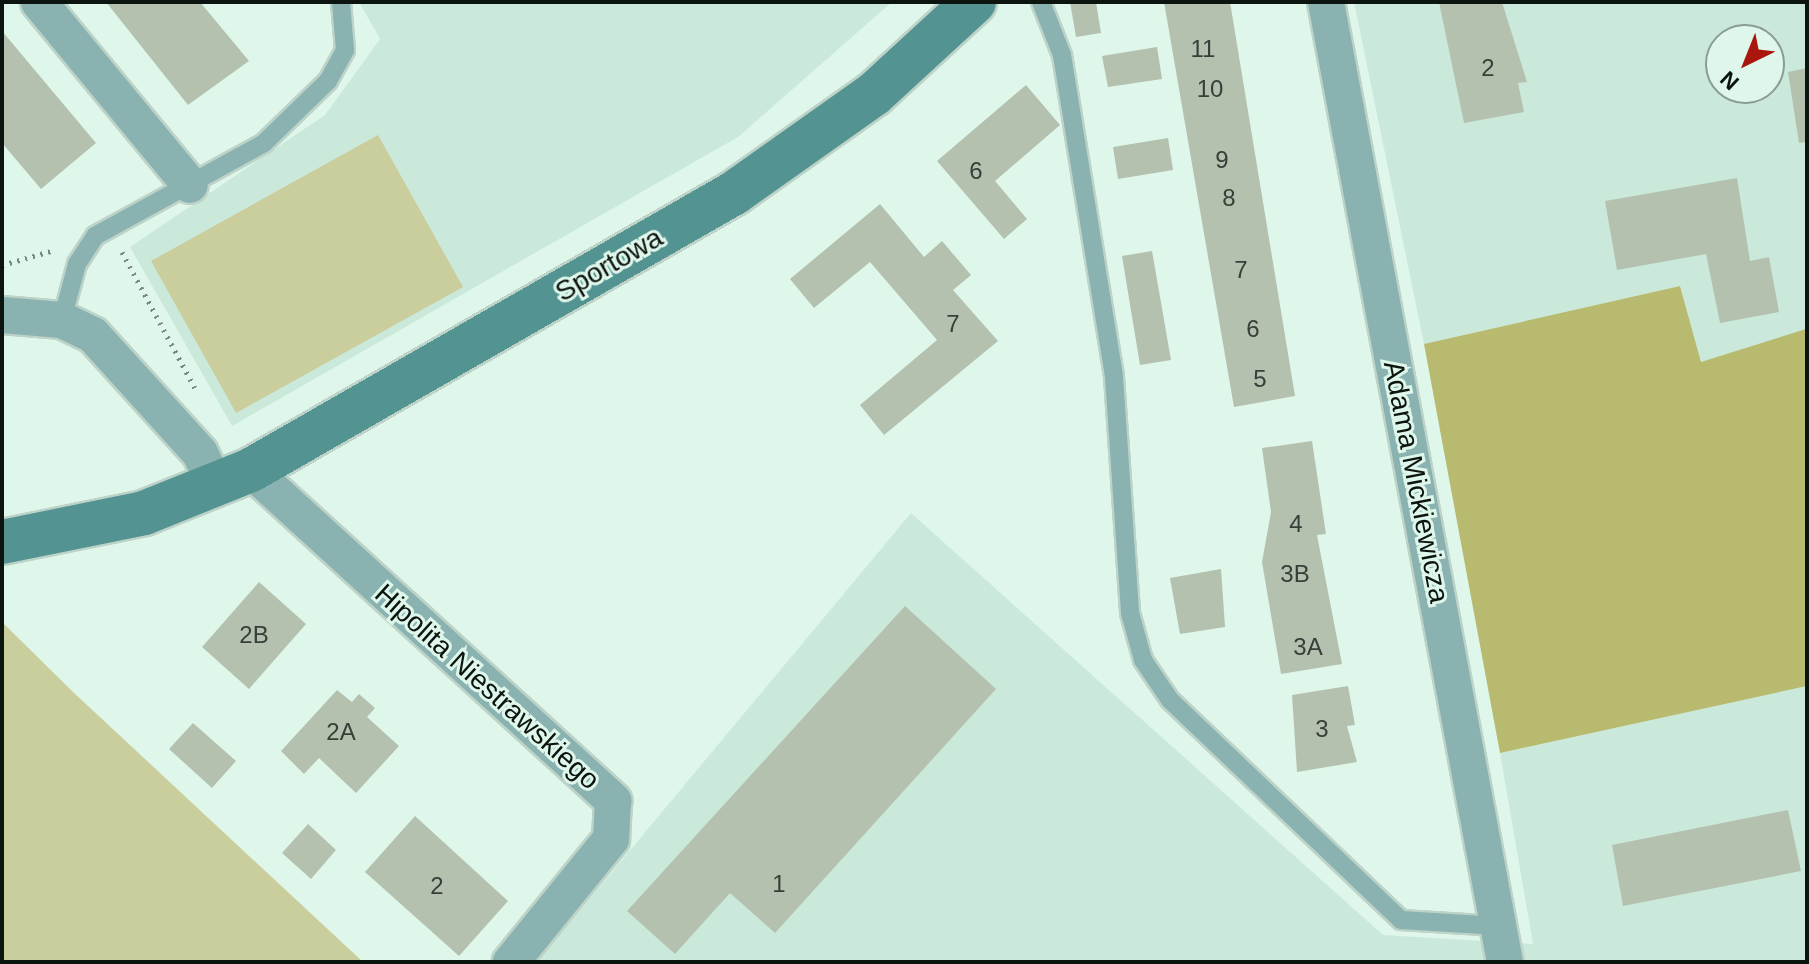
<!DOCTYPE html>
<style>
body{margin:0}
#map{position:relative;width:1809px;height:964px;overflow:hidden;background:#dff7eb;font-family:Arial,sans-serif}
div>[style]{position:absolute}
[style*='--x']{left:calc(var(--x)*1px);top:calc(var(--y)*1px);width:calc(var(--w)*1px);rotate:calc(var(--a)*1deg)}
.built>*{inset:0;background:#cae9db}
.green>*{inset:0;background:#cacd9c}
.forest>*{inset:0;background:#b7ba6f}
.building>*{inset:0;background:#b4c1af}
.path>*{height:5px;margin-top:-2.5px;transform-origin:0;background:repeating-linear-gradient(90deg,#798981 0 2px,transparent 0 8px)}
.roads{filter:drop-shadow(2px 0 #bdd3c8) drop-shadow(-2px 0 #bdd3c8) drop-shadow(0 2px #bdd3c8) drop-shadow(0 -2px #bdd3c8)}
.lane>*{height:18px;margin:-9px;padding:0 9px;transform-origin:9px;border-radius:9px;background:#89b2b0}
.street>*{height:36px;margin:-18px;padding:0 18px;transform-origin:18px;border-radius:18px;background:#89b2b0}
.secondary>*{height:44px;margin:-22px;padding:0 22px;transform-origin:22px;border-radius:22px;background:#539391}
span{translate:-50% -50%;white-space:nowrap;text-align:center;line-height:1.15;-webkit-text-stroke:6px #dff7eb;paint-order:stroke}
.number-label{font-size:24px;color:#363f38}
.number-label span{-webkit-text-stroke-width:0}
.street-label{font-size:28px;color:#0c1410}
.frame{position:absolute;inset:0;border:4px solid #0c1410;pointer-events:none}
.north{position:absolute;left:1705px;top:24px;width:80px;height:80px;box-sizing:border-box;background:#dff7eb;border:2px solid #8b9c93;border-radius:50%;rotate:223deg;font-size:22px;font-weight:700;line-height:32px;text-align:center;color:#0c1410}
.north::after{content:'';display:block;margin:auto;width:28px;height:36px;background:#a9170c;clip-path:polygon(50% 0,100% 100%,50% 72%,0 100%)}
</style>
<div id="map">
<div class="built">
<div style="clip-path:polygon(359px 2px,892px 2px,738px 137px,232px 426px,130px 247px,325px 115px,380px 39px)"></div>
<div style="clip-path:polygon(evenodd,1354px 2px,1807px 2px,1807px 332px,1701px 362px,1680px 286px,1424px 344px,1354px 2px,1721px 40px,1769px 40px,1769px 88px,1721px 88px,1721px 40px)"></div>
<div style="clip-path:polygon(911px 513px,1383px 935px,1533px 944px,1500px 753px,1807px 686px,1807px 962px,537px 962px)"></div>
</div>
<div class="green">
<div style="clip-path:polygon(378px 135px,463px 287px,236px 413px,151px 261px)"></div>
<div style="clip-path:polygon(2px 622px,73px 692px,363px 962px,2px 962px)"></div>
</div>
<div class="forest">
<div style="clip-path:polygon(1680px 286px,1701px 362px,1806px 329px,1807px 686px,1500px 753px,1424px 344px)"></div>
</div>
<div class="building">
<div style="clip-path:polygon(106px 2px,200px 2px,249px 61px,188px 105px)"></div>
<div style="clip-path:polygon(1070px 2px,1096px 2px,1101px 33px,1076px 37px)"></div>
<div style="clip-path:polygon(1164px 2px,1230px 2px,1295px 396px,1234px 407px)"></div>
<div style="clip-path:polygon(1439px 2px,1502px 2px,1527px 82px,1518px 83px,1524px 112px,1464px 123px)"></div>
<div style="clip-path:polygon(2px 31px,96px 143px,41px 189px,2px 143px)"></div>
<div style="clip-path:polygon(1157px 47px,1162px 79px,1108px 87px,1102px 56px)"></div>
<div style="clip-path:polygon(1807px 68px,1807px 142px,1799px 143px,1788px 72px)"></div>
<div style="clip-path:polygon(1026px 85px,1060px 125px,995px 181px,1027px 219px,1004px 239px,937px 161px)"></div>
<div style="clip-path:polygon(1168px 138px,1173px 170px,1118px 179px,1113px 147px)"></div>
<div style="clip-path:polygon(1737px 178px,1750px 261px,1769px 257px,1779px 312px,1720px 323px,1706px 254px,1617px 270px,1605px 201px)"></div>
<div style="clip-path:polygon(880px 204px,924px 257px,942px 241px,971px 275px,953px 290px,998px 341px,884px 435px,860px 405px,937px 340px,870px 262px,814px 308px,790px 279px)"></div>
<div style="clip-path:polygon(1152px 251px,1171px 360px,1140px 365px,1122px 256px)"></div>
<div style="clip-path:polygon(1312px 441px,1326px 534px,1317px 535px,1342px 664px,1281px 674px,1262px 562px,1271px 512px,1262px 448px)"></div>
<div style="clip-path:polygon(1221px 569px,1225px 627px,1180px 634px,1170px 578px)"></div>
<div style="clip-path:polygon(259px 582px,306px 624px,249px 689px,202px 647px)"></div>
<div style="clip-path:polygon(905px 606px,996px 689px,775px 933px,730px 893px,675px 954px,627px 911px)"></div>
<div style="clip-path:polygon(1348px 686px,1355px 725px,1347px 726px,1357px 762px,1297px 772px,1292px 695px)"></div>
<div style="clip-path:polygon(337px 690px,352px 702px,359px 694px,375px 708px,367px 717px,399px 746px,356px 793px,319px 758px,304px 774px,281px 751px)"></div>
<div style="clip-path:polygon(193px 723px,236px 761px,212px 788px,169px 749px)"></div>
<div style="clip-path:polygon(1788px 810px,1801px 871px,1623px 906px,1612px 845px)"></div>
<div style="clip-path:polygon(415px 816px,508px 901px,459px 956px,365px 872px)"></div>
<div style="clip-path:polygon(308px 824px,336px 850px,311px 879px,282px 853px)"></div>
</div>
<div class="path">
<div style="--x:122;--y:252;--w:154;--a:61.8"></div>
<div style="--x:2;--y:265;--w:51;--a:-15.9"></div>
</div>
<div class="roads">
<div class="lane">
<div style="--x:1041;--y:2;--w:57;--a:68.4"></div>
<div style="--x:1062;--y:55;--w:326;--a:80.8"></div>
<div style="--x:1114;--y:377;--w:237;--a:86.1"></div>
<div style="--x:1130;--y:613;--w:49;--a:74.5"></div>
<div style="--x:1143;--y:660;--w:48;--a:56"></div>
<div style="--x:1170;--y:700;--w:319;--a:43.6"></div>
<div style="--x:1401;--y:920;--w:98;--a:3.5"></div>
<div style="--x:62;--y:320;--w:58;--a:-75"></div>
<div style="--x:77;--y:264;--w:33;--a:-57"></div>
<div style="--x:95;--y:236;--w:193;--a:-28.8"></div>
<div style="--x:264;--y:143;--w:89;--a:-44.1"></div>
<div style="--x:328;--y:81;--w:35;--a:-61"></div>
<div style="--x:345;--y:50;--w:48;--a:-94.8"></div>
</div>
<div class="street">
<div style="--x:39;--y:2;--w:237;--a:50.5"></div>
<div style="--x:1326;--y:2;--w:977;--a:79.44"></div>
<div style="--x:2;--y:315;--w:60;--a:4.8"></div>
<div style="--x:62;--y:320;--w:34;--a:26"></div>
<div style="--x:93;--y:335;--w:159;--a:47.8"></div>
<div style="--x:200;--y:453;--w:38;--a:65"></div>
<div style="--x:251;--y:470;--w:491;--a:42.4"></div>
<div style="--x:613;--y:801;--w:38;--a:93"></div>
<div style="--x:611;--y:839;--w:159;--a:129.1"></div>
</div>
<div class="secondary">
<div style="--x:2;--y:542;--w:145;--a:-11.5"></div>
<div style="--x:144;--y:513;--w:115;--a:-21.9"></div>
<div style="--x:251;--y:470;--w:557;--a:-29.83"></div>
<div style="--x:734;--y:193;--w:171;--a:-35.3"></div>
<div style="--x:874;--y:94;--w:136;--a:-42.6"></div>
</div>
</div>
<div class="number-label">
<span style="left:1203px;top:49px">11</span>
<span style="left:1488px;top:68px">2</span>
<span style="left:1210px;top:89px">10</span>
<span style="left:1222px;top:160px">9</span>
<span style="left:976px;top:171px">6</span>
<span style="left:1229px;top:198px">8</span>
<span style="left:1241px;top:270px">7</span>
<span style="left:953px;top:324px">7</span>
<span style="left:1253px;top:329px">6</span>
<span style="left:1260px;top:379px">5</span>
<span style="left:1296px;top:524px">4</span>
<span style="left:1295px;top:574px">3B</span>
<span style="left:254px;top:635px">2B</span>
<span style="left:1308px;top:647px">3A</span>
<span style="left:1322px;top:729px">3</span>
<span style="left:341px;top:732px">2A</span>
<span style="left:779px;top:884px">1</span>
<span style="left:437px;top:886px">2</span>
</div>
<div class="street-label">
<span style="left:609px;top:265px;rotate:-30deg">Sportowa</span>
<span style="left:1416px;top:482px;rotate:79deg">Adama Mickiewicza</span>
<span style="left:487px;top:687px;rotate:42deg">Hipolita Niestrawskiego</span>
</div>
<div class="frame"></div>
<div class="north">N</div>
</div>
